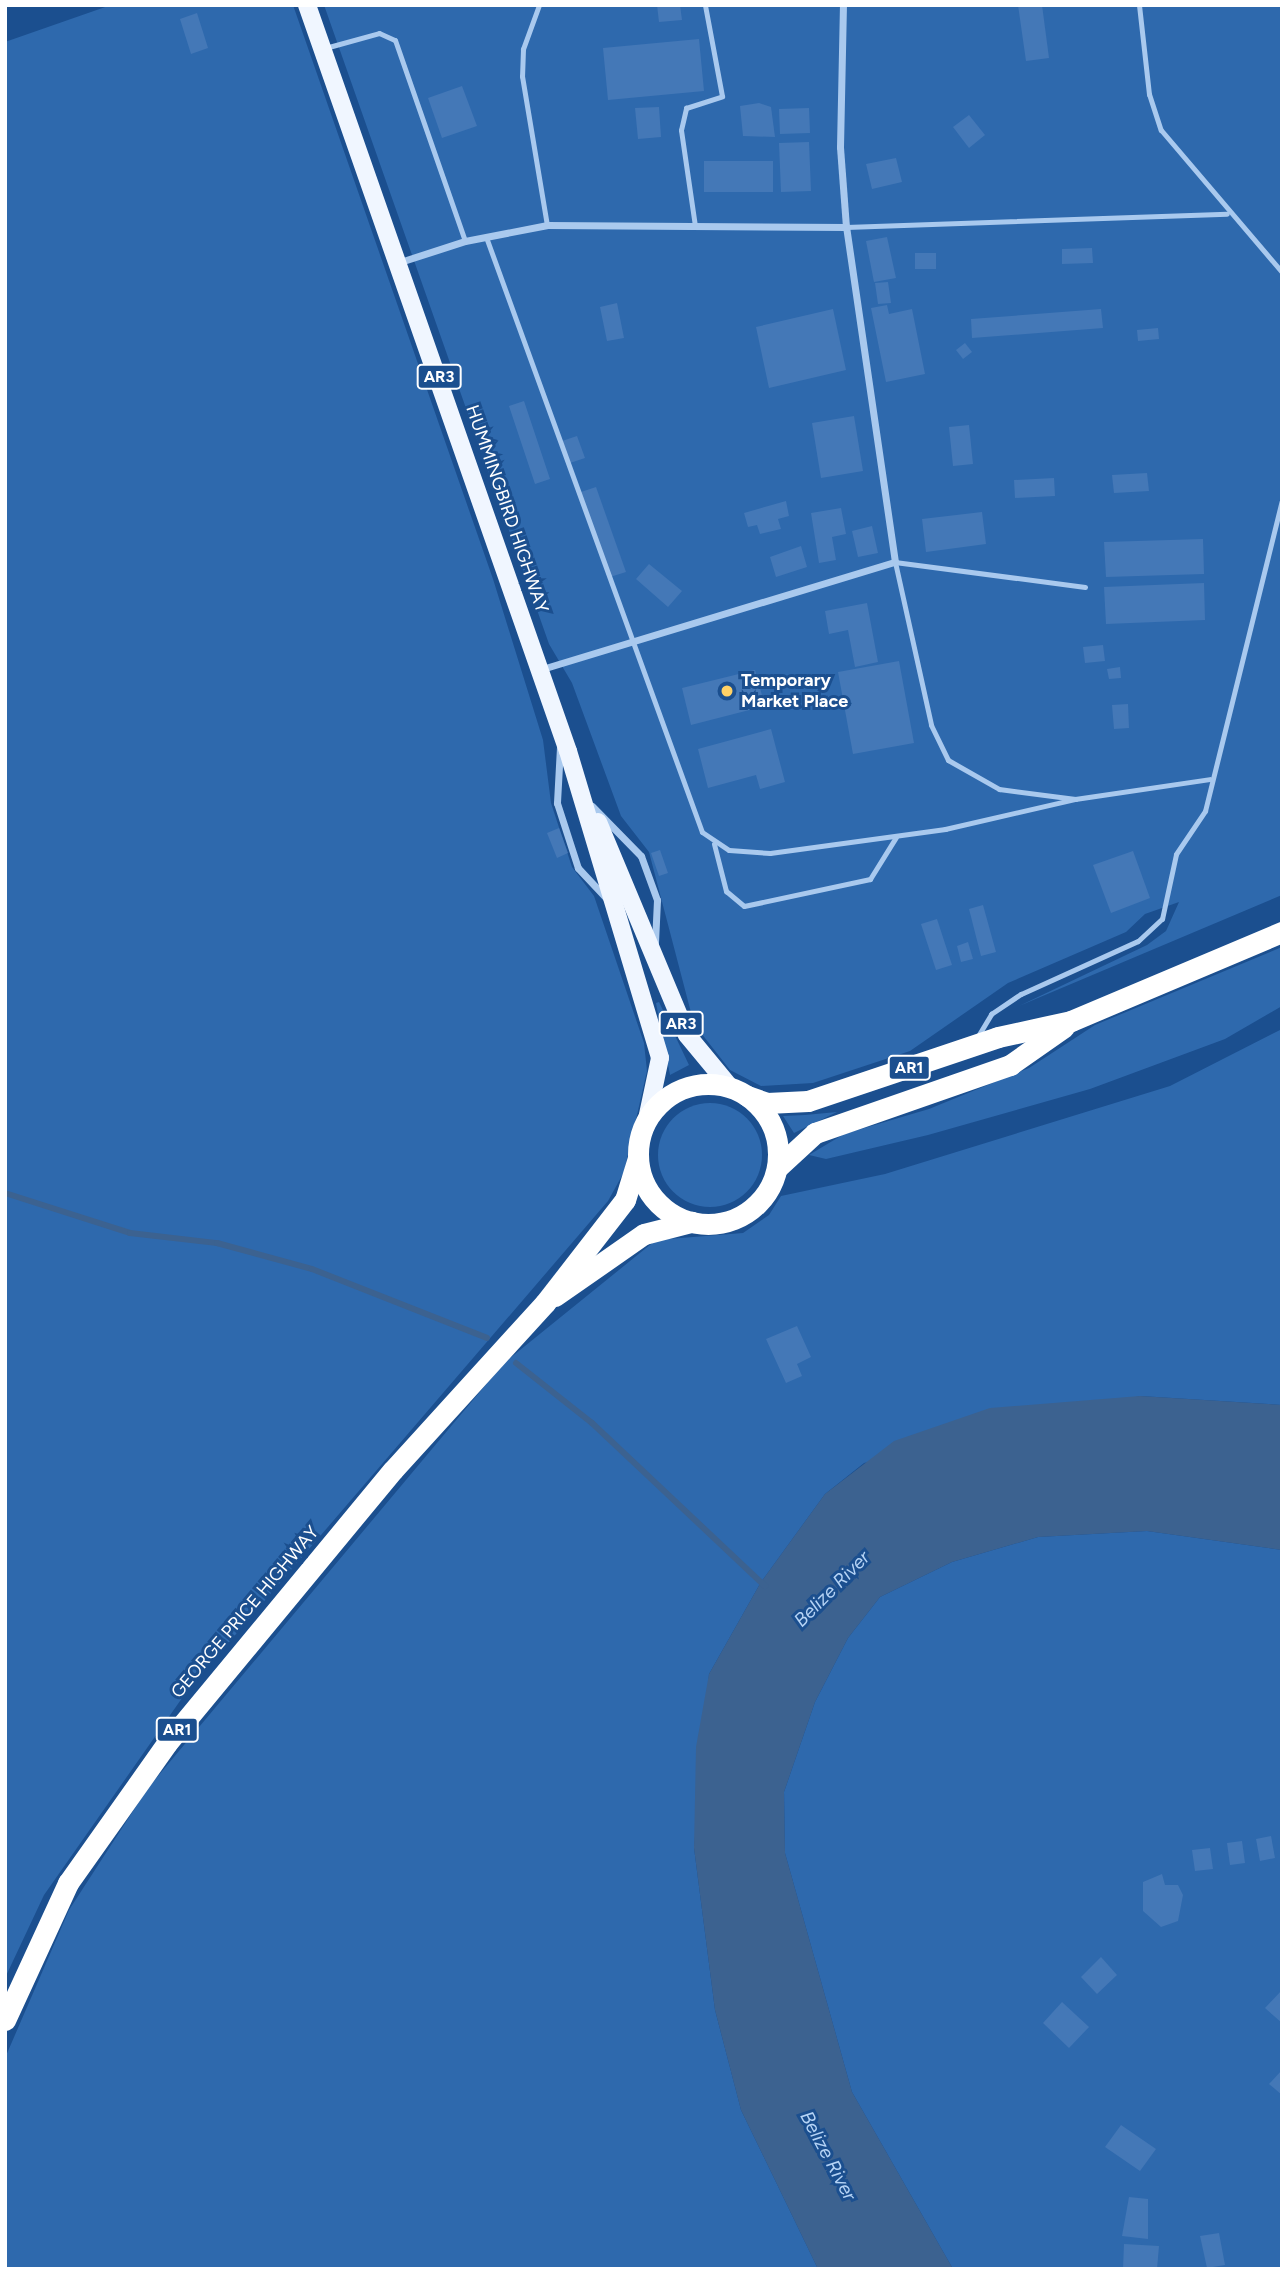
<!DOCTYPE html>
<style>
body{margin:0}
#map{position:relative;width:1287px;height:2274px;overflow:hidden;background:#1b4f8f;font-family:Figtree,sans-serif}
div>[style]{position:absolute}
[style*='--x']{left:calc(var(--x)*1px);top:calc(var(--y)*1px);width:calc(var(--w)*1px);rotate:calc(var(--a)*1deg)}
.green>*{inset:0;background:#2e69ad}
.round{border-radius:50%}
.water>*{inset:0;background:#3c6290}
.stream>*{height:6px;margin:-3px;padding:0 3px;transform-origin:3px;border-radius:3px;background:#3c6290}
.building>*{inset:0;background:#4478b7}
.lane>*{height:5px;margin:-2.5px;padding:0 2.5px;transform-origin:2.5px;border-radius:2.5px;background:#a9c9ee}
.street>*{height:7px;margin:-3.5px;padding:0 3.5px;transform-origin:3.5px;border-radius:3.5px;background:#a9c9ee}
.primary>*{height:18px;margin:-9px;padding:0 9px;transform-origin:9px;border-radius:9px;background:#f0f6ff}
.highway>*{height:21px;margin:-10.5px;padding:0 10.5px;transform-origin:10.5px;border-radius:10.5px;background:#fff}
.highway>.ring{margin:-10.5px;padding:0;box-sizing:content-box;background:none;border:21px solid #fff;border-radius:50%}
.dots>*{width:19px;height:19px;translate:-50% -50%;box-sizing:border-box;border:4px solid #1b4f8f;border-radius:50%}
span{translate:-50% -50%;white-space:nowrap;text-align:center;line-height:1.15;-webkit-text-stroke:6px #1b4f8f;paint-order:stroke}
.shield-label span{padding:2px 5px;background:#1b4f8f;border:2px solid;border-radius:5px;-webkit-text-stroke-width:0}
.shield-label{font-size:16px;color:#fff;font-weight:700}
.street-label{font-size:18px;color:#fff}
.poi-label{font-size:18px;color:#fff;font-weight:700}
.left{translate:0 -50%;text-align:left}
.water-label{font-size:19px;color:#b5d3f5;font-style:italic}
.frame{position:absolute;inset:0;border:7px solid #fff;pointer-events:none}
</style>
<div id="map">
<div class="green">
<div style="clip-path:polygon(111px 5px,293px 5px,493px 579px,543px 740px,551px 803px,572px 867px,594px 896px,644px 1043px,647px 1071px,624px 1172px,608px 1201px,187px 1691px,44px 1895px,5px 1978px,5px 42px)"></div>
<div style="clip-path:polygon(324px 5px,1282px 5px,1282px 895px,1019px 1006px,1147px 945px,1166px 931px,1179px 902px,1145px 914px,1126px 932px,1008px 983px,910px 1051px,813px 1083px,761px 1086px,730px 1070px,694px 1024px,649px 852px,621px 816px,572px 683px,549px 644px)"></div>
<div style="clip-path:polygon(1282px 947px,1282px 1006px,1225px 1039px,1090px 1089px,928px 1135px,826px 1159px,809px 1155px,844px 1134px,929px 1109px,1029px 1068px,1095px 1025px)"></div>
<div style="clip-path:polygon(659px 1002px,689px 1065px,670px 1075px,656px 1003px)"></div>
<div style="clip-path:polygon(1282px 1029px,1282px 1405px,1140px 1396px,864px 1463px,825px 1494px,761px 1582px,709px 1674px,694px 1848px,715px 2010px,741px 2110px,818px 2269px,5px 2269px,5px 2058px,69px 1910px,148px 1788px,504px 1363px,656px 1240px,743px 1233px,769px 1215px,781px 1196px,885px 1174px,1170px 1086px)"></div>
<div class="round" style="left:658px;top:1103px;width:104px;height:104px"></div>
<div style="clip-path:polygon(837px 1112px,794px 1133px,783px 1116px,805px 1115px)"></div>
<div style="clip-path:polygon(1147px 1531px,1282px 1550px,1282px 2269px,953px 2269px,852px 2092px,785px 1853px,784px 1792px,815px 1702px,848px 1638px,880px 1597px,952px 1562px,1038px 1537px)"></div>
</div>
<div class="water">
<div style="clip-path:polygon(1140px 1396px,1282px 1405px,1282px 1550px,1147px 1531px,1038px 1537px,952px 1562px,880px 1597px,848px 1638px,815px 1702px,784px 1792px,785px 1853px,852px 2092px,953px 2269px,818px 2269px,741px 2110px,715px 2010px,694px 1848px,696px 1747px,709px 1674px,761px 1582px,825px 1494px,894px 1441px,990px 1408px)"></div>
</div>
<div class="stream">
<div style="--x:5;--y:1193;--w:131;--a:17.7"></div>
<div style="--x:130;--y:1233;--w:88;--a:6.6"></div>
<div style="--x:217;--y:1243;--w:98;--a:15.3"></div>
<div style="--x:312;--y:1269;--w:188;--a:21.5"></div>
<div style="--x:516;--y:1363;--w:97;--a:38.3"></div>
<div style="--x:592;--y:1423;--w:238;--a:43.3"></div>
</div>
<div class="building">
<div style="clip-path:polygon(657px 5px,680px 5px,682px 20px,659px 22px)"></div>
<div style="clip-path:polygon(1018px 5px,1042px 5px,1049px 58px,1026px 61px)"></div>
<div style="clip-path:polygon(197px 13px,208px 48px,191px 54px,180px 19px)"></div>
<div style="clip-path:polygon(699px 39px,704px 91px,608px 100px,603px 48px)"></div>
<div style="clip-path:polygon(462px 86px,477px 126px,442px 138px,428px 98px)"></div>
<div style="clip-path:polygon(759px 103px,771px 107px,775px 137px,743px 136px,740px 106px)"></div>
<div style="clip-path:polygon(659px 107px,661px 137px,638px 139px,635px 108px)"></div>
<div style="clip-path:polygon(809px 108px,810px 133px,780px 134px,779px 109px)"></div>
<div style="clip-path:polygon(969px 115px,985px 135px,969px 148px,953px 127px)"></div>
<div style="clip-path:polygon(809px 142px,811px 191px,781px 192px,779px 143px)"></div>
<div style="clip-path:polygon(896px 158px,902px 182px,872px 189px,866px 164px)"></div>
<div style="clip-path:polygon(704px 161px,773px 161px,773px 192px,704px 192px)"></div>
<div style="clip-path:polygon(887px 237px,896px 278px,874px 282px,866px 241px)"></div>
<div style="clip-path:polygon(1092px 248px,1093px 263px,1062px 264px,1062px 249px)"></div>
<div style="clip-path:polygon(915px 253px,936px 253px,936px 269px,915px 269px)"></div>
<div style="clip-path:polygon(888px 282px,891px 303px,878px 304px,875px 283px)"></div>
<div style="clip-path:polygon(617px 303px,624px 338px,607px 341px,600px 307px)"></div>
<div style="clip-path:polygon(887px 305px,889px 314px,912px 309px,925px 374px,886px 382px,871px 308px)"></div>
<div style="clip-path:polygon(833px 309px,846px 370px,769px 388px,756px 327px)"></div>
<div style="clip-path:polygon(1101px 309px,1103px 328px,972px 338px,971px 319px)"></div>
<div style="clip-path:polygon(1158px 328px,1159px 339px,1138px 341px,1137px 330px)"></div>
<div style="clip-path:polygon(965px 343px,972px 352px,963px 359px,956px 350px)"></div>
<div style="clip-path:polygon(524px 401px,550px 479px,535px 484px,509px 406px)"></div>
<div style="clip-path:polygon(854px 416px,863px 471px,821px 478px,812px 423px)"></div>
<div style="clip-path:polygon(969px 425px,973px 464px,953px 466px,949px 427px)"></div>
<div style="clip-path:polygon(577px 436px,585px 458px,570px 463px,562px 441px)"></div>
<div style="clip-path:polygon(1147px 473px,1149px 491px,1114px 493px,1112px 475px)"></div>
<div style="clip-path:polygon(1054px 478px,1055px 496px,1015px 498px,1014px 480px)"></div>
<div style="clip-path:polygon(596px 487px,626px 572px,610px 577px,581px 492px)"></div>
<div style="clip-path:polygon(786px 501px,789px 516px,778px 519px,781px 529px,760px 534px,757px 525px,748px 527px,744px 513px)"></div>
<div style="clip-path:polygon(841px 508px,846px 534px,832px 537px,836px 560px,819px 563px,811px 513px)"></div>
<div style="clip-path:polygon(982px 512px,986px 544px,926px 552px,922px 519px)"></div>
<div style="clip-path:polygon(872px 526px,878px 553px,858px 557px,852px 531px)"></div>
<div style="clip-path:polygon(1203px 539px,1204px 574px,1106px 577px,1104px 542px)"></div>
<div style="clip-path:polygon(801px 546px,807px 567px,776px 577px,770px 557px)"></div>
<div style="clip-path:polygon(649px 564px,682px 591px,668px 607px,636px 579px)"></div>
<div style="clip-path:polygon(1204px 583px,1205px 620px,1106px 624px,1104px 587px)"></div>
<div style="clip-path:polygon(867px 603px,878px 662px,855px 667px,848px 630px,829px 634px,825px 611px)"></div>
<div style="clip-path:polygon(1103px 645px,1105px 661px,1085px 663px,1083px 647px)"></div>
<div style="clip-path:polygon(899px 661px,914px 743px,853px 754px,838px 672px)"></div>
<div style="clip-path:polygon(1120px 667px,1121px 678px,1109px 679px,1107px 669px)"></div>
<div style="clip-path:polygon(755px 670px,765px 706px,691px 725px,682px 688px)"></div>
<div style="clip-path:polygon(1128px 704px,1129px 728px,1114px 729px,1112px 705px)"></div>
<div style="clip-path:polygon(771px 729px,785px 782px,760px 789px,756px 775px,708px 788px,698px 749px)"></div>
<div style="clip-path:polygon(559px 828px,568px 853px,557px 858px,547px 833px)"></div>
<div style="clip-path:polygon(660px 850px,668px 873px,659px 876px,651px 853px)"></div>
<div style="clip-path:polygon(1133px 851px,1150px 898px,1111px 913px,1093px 865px)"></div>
<div style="clip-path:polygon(983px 905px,996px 952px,981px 956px,969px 909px)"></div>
<div style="clip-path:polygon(937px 919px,952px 965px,936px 970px,921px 924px)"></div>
<div style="clip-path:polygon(968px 942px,973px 959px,961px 962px,957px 946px)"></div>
<div style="clip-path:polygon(797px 1326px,811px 1357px,797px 1364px,802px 1376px,786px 1383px,766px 1339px)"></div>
<div style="clip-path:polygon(1271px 1836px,1275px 1858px,1260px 1861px,1256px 1839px)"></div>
<div style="clip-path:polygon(1242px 1841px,1245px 1863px,1230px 1865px,1227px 1843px)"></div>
<div style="clip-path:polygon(1210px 1848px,1213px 1869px,1195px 1871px,1192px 1850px)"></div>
<div style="clip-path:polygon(1162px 1874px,1165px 1885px,1178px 1885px,1183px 1895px,1178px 1921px,1161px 1927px,1143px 1911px,1143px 1882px)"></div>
<div style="clip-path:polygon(1101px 1957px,1117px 1975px,1097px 1994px,1081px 1977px)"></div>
<div style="clip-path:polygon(1282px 1990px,1282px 2023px,1265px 2008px)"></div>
<div style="clip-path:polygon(1062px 2002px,1089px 2027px,1069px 2048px,1043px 2023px)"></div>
<div style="clip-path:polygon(1282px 2070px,1282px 2095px,1269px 2084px)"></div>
<div style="clip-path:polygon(1121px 2125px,1156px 2149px,1140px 2171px,1105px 2147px)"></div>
<div style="clip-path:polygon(1129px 2197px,1148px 2199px,1148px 2239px,1122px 2236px)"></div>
<div style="clip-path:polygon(1219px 2233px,1225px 2265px,1207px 2268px,1200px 2236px)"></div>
<div style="clip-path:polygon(1124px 2244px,1159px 2246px,1157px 2269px,1123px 2269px)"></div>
</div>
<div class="lane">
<div style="--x:539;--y:5;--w:47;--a:110"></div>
<div style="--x:523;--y:49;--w:27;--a:92"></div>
<div style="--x:522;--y:76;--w:151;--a:80.5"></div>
<div style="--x:1139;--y:5;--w:90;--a:83.6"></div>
<div style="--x:1149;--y:94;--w:38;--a:72"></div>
<div style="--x:1161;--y:130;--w:187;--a:49.6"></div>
<div style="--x:325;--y:48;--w:56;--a:-15.5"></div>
<div style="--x:379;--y:33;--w:17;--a:24"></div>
<div style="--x:395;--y:40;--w:213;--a:70.8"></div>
<div style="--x:695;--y:226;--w:97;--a:-98.3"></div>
<div style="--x:681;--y:130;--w:23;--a:-77"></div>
<div style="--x:686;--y:108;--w:38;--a:-18"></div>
<div style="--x:722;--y:96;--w:93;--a:-100.6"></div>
<div style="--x:846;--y:227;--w:381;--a:-2"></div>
<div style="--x:486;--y:237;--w:633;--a:70.05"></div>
<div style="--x:702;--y:832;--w:32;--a:34"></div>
<div style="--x:729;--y:850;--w:41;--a:4.2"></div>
<div style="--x:770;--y:853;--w:177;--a:-7.8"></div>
<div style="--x:945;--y:829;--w:133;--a:-13"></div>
<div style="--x:1085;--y:587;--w:192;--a:-172.5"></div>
<div style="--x:895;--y:562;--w:167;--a:77.5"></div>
<div style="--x:931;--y:725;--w:39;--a:64"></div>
<div style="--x:948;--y:760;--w:59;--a:29.6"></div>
<div style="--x:999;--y:789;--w:77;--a:7.5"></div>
<div style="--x:1075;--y:799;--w:136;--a:-8.4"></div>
<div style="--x:714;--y:844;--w:49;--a:75.7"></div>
<div style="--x:726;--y:891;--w:23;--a:40"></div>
<div style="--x:744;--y:906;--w:129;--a:-12.1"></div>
<div style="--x:870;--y:879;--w:49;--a:-58.2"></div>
<div style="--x:978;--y:1036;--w:26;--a:-59"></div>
<div style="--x:991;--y:1014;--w:36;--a:-34"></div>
<div style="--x:1021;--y:994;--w:128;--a:-24.4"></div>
<div style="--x:1138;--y:941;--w:33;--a:-43"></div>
<div style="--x:1162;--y:919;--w:66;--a:-77.8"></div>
<div style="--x:1176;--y:854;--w:52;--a:-56"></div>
<div style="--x:1205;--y:811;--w:319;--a:-76.1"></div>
</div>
<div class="street">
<div style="--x:397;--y:263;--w:71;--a:-17.9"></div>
<div style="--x:465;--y:241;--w:84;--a:-11"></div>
<div style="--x:547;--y:225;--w:299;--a:0.4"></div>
<div style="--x:542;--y:669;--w:369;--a:-16.9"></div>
<div style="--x:895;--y:562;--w:339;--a:-98.3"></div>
<div style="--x:846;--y:227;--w:80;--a:-94.3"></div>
<div style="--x:840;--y:147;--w:142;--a:-88.8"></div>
<div style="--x:560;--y:747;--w:56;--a:93.1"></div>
<div style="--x:557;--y:803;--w:68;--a:72.1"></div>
<div style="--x:578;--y:868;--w:42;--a:46.9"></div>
<div style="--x:592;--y:806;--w:70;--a:45.6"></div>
<div style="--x:641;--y:856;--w:47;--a:70"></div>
<div style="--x:657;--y:900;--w:43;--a:92.7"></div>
</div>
<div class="primary">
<div style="--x:307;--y:5;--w:790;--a:70.72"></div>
<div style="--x:568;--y:751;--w:320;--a:73.3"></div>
<div style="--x:660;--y:1058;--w:62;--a:102"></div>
<div style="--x:598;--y:822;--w:231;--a:67.3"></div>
<div style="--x:687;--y:1035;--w:67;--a:50.4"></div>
</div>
<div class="highway">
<div class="ring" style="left:638px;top:1084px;width:119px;height:119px"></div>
<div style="--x:747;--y:1096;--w:21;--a:19"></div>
<div style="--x:767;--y:1103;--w:41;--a:-2.8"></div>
<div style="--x:808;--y:1101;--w:200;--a:-18.6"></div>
<div style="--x:998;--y:1037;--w:75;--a:-12.4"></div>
<div style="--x:1071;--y:1021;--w:229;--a:-22.9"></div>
<div style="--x:777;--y:1168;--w:52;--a:-42.6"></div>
<div style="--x:815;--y:1133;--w:207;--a:-19.2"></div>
<div style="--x:1010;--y:1065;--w:66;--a:-35.1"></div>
<div style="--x:555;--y:1296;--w:108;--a:-34.9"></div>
<div style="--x:644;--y:1234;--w:49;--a:-14.3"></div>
<div style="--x:5;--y:2020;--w:151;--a:-65.3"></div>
<div style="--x:68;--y:1883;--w:171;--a:-54.7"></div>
<div style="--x:167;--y:1743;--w:354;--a:-50.4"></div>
<div style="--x:393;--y:1470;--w:226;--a:-47.7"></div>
<div style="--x:545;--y:1303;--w:130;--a:-52.2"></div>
<div style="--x:625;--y:1200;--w:44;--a:-72.8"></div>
</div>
<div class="dots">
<div style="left:727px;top:691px;background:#ffd166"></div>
</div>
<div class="shield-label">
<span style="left:439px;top:377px">AR3</span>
<span style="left:681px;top:1024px">AR3</span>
<span style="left:909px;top:1068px">AR1</span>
<span style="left:177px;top:1730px">AR1</span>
</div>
<div class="street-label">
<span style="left:507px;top:509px;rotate:71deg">HUMMINGBIRD HIGHWAY</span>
<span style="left:245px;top:1612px;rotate:-50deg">GEORGE PRICE HIGHWAY</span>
</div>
<div class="poi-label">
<span class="left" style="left:741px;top:691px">Temporary<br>Market Place</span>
</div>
<div class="water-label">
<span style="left:832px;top:1589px;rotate:-45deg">Belize River</span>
<span style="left:828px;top:2156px;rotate:62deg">Belize River</span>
</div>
<div class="frame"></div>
</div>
